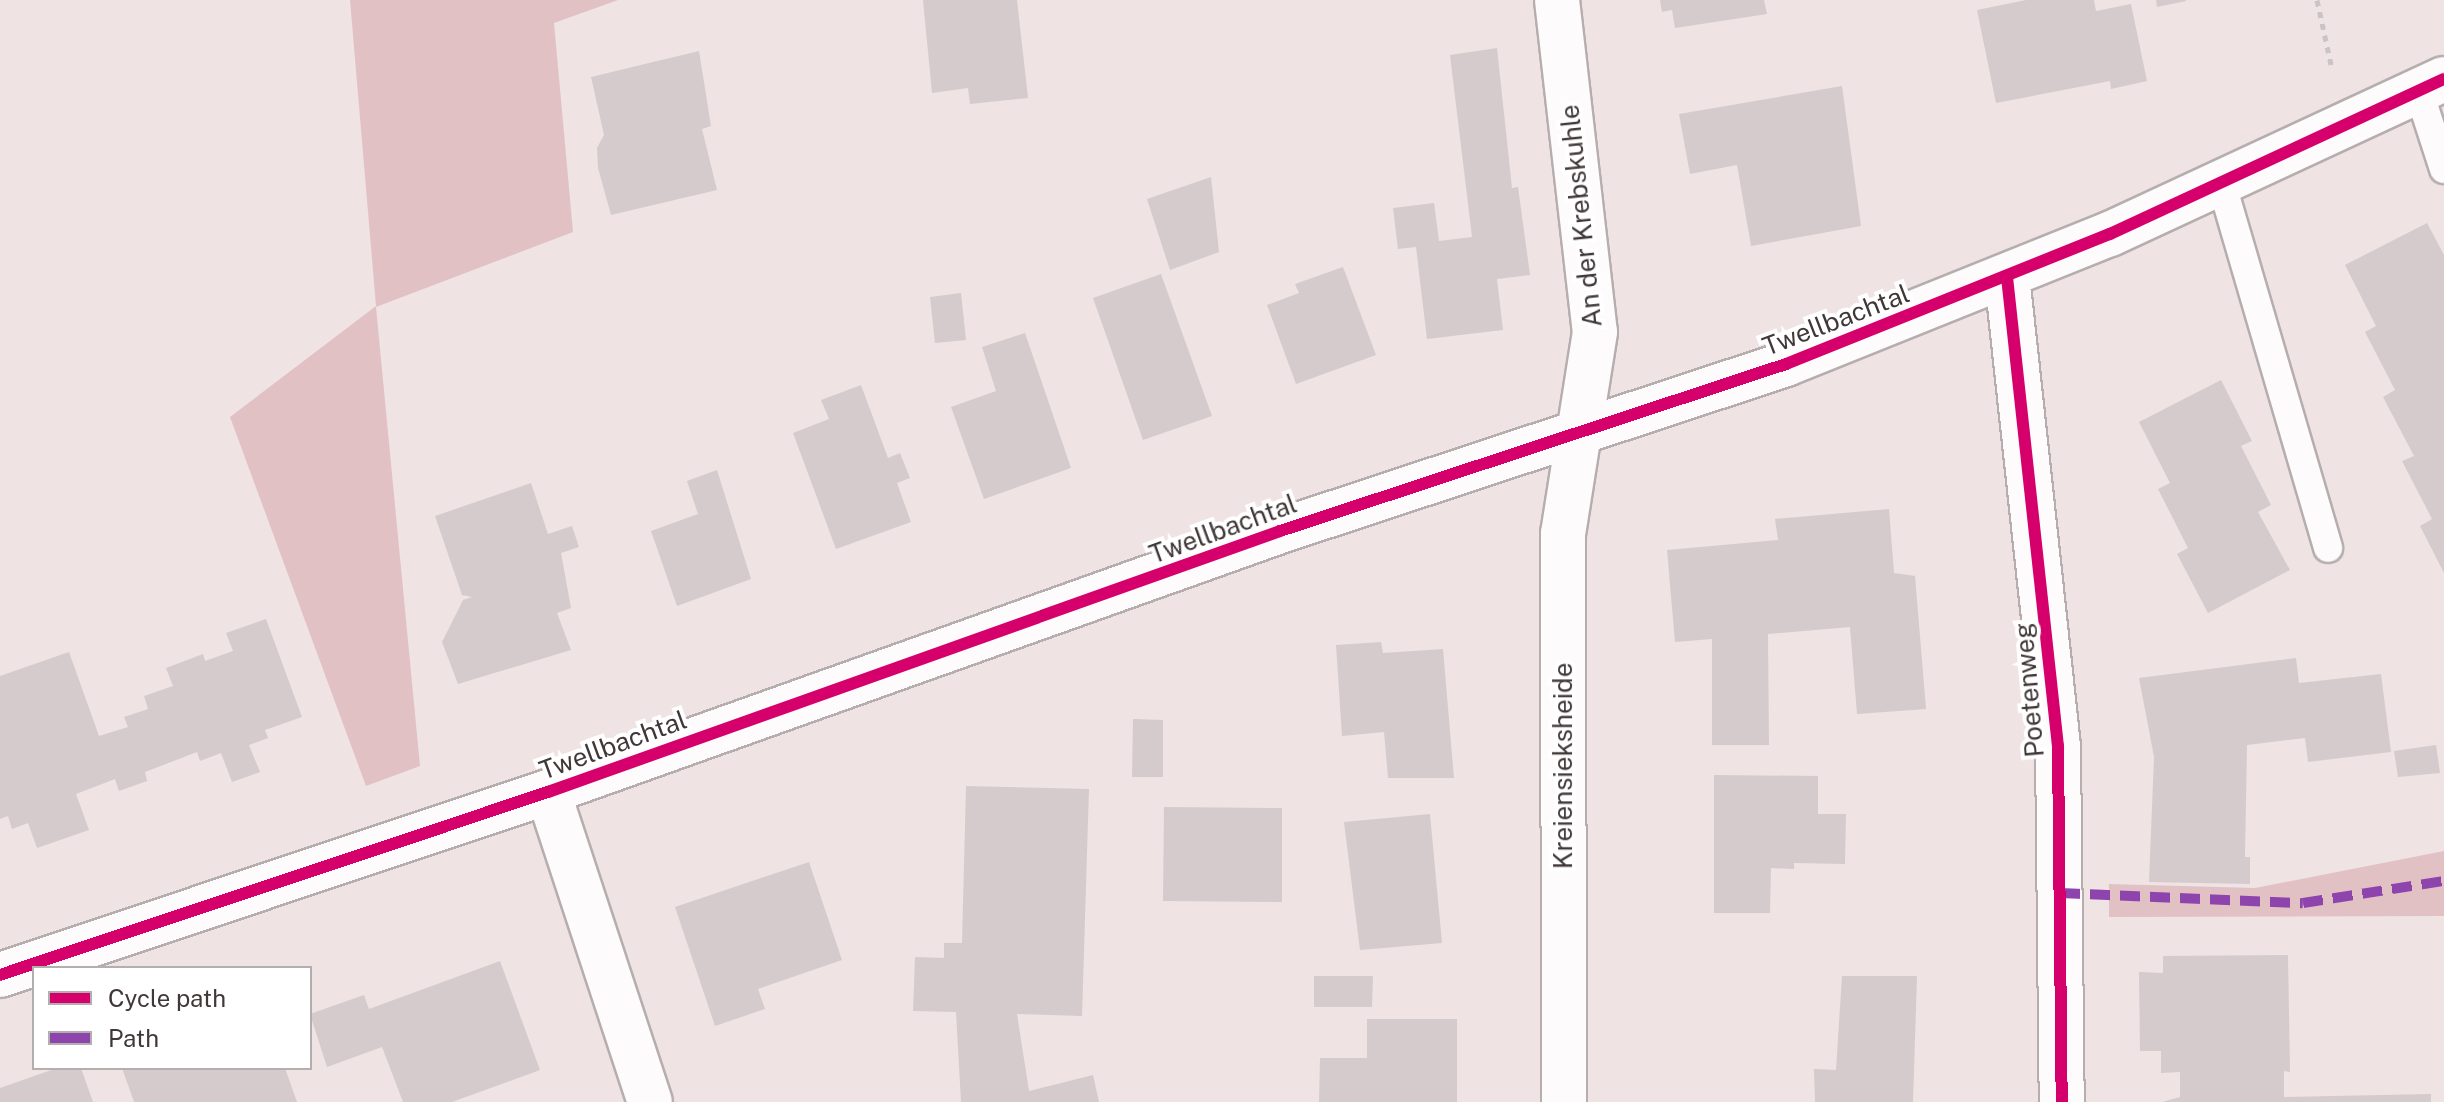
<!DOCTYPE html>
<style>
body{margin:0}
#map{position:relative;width:2444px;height:1102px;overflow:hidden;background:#efe3e4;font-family:"Public Sans",sans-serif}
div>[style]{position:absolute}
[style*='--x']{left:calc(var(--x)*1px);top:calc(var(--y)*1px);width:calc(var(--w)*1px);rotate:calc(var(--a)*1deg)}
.green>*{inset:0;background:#e2c1c5}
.building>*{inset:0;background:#d5cbcc}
.path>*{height:5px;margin-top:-2.5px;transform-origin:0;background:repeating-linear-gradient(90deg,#c9c5c5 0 6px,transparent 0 12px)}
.roads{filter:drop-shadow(2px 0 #b6aeae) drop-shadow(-2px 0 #b6aeae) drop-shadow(0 2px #b6aeae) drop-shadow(0 -2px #b6aeae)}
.service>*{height:28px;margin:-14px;padding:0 14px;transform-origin:14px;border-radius:14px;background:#fdfbfb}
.minor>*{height:44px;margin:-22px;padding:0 22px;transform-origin:22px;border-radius:22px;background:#fdfbfb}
.tertiary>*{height:44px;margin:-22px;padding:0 22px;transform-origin:22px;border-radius:22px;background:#fdfbfb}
.quiet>*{height:10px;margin-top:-5px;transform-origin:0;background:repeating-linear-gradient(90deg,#8e44ad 0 20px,transparent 0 30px)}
.cycleway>*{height:12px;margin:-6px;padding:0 6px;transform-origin:6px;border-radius:6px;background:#d6006c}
span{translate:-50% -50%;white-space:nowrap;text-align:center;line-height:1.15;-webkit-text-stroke:8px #fff;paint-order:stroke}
.street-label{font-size:26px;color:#403738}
.legend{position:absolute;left:32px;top:966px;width:280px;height:104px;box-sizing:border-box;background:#fff;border:2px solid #b3afaf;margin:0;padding:10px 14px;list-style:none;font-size:24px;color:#403738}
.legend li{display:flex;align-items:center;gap:16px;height:40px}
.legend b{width:40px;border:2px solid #b3afaf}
</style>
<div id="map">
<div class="green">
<div style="clip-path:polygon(350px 0,618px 0,554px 23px,573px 232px,376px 307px,420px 766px,366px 786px,230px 417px,376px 306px)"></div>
<div style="clip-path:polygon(2444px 851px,2444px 916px,2109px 917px,2109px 884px,2255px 888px)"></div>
</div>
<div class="building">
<div style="clip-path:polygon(923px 0,1017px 0,1028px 98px,970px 104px,968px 88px,932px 93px)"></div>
<div style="clip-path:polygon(1660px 0,1764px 0,1767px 14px,1675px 28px,1672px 10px,1662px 12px)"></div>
<div style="clip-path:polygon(2026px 0,2094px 0,2096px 11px,2131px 4px,2147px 81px,2111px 89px,2110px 81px,1996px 103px,1977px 10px)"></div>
<div style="clip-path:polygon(2156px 0,2186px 0,2186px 1px,2157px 7px)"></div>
<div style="clip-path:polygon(1497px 48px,1512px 188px,1518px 187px,1530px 275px,1497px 279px,1503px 330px,1427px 339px,1416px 247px,1398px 249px,1393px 208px,1434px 203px,1439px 241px,1472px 237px,1450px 55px)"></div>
<div style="clip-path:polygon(699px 51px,711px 126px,702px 129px,717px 190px,611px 215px,598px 168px,597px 148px,604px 135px,591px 77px)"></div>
<div style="clip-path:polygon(1842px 86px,1861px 226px,1751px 246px,1737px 165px,1690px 174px,1679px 114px)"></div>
<div style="clip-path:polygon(1211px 177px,1219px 252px,1170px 270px,1147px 199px)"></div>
<div style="clip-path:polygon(2427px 223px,2444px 255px,2444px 573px,2420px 526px,2432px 519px,2402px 461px,2414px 456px,2383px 397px,2395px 390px,2365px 332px,2376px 326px,2345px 265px)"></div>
<div style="clip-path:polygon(1343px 267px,1376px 355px,1296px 384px,1267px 305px,1299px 293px,1295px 284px)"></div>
<div style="clip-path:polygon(1161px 274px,1212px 416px,1143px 440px,1093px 298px)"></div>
<div style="clip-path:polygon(961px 293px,966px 340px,935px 343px,930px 297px)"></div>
<div style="clip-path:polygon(1025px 333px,1071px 468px,984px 499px,951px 407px,996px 391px,982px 347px)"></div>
<div style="clip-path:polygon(2221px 380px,2252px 441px,2241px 446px,2271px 505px,2258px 512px,2290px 570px,2208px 613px,2177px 554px,2188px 548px,2158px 489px,2170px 483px,2139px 422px)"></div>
<div style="clip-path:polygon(861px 385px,888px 458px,900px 453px,910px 478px,897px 483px,911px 522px,836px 549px,793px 433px,829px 419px,821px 400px)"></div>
<div style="clip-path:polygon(717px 470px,751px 579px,677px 606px,651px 531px,698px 514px,687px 481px)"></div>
<div style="clip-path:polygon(531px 483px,548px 534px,572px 526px,579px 547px,561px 553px,571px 608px,557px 613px,571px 650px,458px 684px,442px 642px,463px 600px,472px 597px,462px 595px,435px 516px)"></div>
<div style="clip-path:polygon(1889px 509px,1894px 573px,1915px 576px,1926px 709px,1857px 714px,1850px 627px,1768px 634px,1769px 745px,1712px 745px,1712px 639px,1675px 642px,1667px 550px,1778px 540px,1775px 519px)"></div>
<div style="clip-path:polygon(266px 619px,302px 717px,265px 730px,268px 738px,249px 745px,260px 772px,232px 782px,221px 753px,200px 761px,197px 752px,145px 772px,147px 781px,119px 791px,115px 779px,76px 794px,89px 830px,37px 848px,28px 823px,12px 829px,8px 816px,0 819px,0 676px,69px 652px,99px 736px,128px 727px,124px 717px,148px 709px,144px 696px,173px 686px,166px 668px,203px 654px,205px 661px,233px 651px,226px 633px)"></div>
<div style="clip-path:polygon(1381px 642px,1383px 653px,1443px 649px,1454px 778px,1388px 778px,1384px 732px,1342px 736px,1336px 645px)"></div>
<div style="clip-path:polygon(2296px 658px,2299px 683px,2381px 674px,2391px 752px,2308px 762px,2305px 738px,2247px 745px,2245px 857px,2250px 857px,2250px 884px,2149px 882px,2154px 757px,2139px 678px)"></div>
<div style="clip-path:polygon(1133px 719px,1163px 720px,1163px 777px,1132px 777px)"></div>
<div style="clip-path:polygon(2436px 745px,2440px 773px,2398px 777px,2394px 751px)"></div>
<div style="clip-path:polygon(1714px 775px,1818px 776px,1818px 814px,1846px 814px,1845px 864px,1794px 863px,1794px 869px,1771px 868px,1770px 913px,1714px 913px)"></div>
<div style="clip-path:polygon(966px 786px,1089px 789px,1082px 1016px,1017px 1014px,1029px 1091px,1093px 1075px,1099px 1102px,961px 1102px,956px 1012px,913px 1011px,915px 957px,944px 958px,944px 943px,962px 943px)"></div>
<div style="clip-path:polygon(1164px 807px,1282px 808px,1282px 902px,1163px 901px)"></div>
<div style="clip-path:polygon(1430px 814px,1442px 943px,1360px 950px,1344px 822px)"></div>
<div style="clip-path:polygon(809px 862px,842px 960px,758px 989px,765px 1009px,715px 1026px,675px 907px)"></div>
<div style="clip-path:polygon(2288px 955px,2290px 1072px,2284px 1071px,2284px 1097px,2431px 1094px,2431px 1102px,2162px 1102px,2180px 1097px,2180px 1072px,2161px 1073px,2161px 1051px,2140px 1051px,2139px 972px,2163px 973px,2163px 956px)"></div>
<div style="clip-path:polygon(500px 961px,540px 1070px,452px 1102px,403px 1102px,382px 1047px,327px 1067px,310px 1014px,364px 995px,369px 1009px)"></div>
<div style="clip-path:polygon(1314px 976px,1373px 976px,1372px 1007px,1314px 1007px)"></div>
<div style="clip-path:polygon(1842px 976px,1917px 976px,1913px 1102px,1815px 1102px,1814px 1069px,1836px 1070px)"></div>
<div style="clip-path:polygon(1367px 1019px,1457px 1019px,1457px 1102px,1319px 1102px,1320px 1058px,1367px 1058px)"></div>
<div style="clip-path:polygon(57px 1068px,81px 1068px,93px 1102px,0 1102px,0 1088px)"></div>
<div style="clip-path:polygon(122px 1068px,285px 1068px,297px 1102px,134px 1102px)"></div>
</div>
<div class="path">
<div style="--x:2317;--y:0;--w:71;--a:77.7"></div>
</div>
<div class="roads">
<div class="service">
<div style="--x:2419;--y:92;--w:81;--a:72"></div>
<div style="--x:2222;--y:185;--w:378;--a:73.7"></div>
</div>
<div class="minor">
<div style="--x:1557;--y:0;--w:334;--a:83.5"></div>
<div style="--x:1595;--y:332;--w:204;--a:99"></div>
<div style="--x:1563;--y:533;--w:569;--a:89.9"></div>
<div style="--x:2007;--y:277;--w:472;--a:83.8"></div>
<div style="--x:2058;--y:746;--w:356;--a:89.4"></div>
<div style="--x:548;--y:792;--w:326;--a:71.8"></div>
</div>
<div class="tertiary">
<div style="--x:0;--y:975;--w:578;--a:-18.47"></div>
<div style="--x:548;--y:792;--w:777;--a:-19.62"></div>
<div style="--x:1280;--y:531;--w:533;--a:-18.26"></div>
<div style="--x:1786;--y:364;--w:349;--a:-21.9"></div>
<div style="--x:2110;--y:234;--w:368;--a:-24.9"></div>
</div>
</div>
<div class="quiet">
<div style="--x:2060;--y:893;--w:243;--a:2.4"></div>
<div style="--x:2303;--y:903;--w:143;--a:-8.9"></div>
</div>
<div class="cycleway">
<div style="--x:2007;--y:277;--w:472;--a:83.8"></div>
<div style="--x:2058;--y:746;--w:356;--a:89.4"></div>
<div style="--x:0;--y:975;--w:578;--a:-18.47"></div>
<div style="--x:548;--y:792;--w:777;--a:-19.62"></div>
<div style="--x:1280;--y:531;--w:533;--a:-18.26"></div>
<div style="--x:1786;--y:364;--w:349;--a:-21.9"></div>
<div style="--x:2110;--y:234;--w:368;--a:-24.9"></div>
</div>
<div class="street-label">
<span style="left:1581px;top:216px;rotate:-96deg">An der Krebskuhle</span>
<span style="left:1836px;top:320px;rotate:-21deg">Twellbachtal</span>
<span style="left:1223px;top:529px;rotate:-20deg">Twellbachtal</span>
<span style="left:2029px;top:690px;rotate:-95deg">Poetenweg</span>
<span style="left:613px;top:745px;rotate:-20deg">Twellbachtal</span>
<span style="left:1563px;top:766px;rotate:-90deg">Kreiensieksheide</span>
</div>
<ul class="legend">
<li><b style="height:10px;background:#d6006c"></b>Cycle path</li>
<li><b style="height:10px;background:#8e44ad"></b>Path</li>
</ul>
</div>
